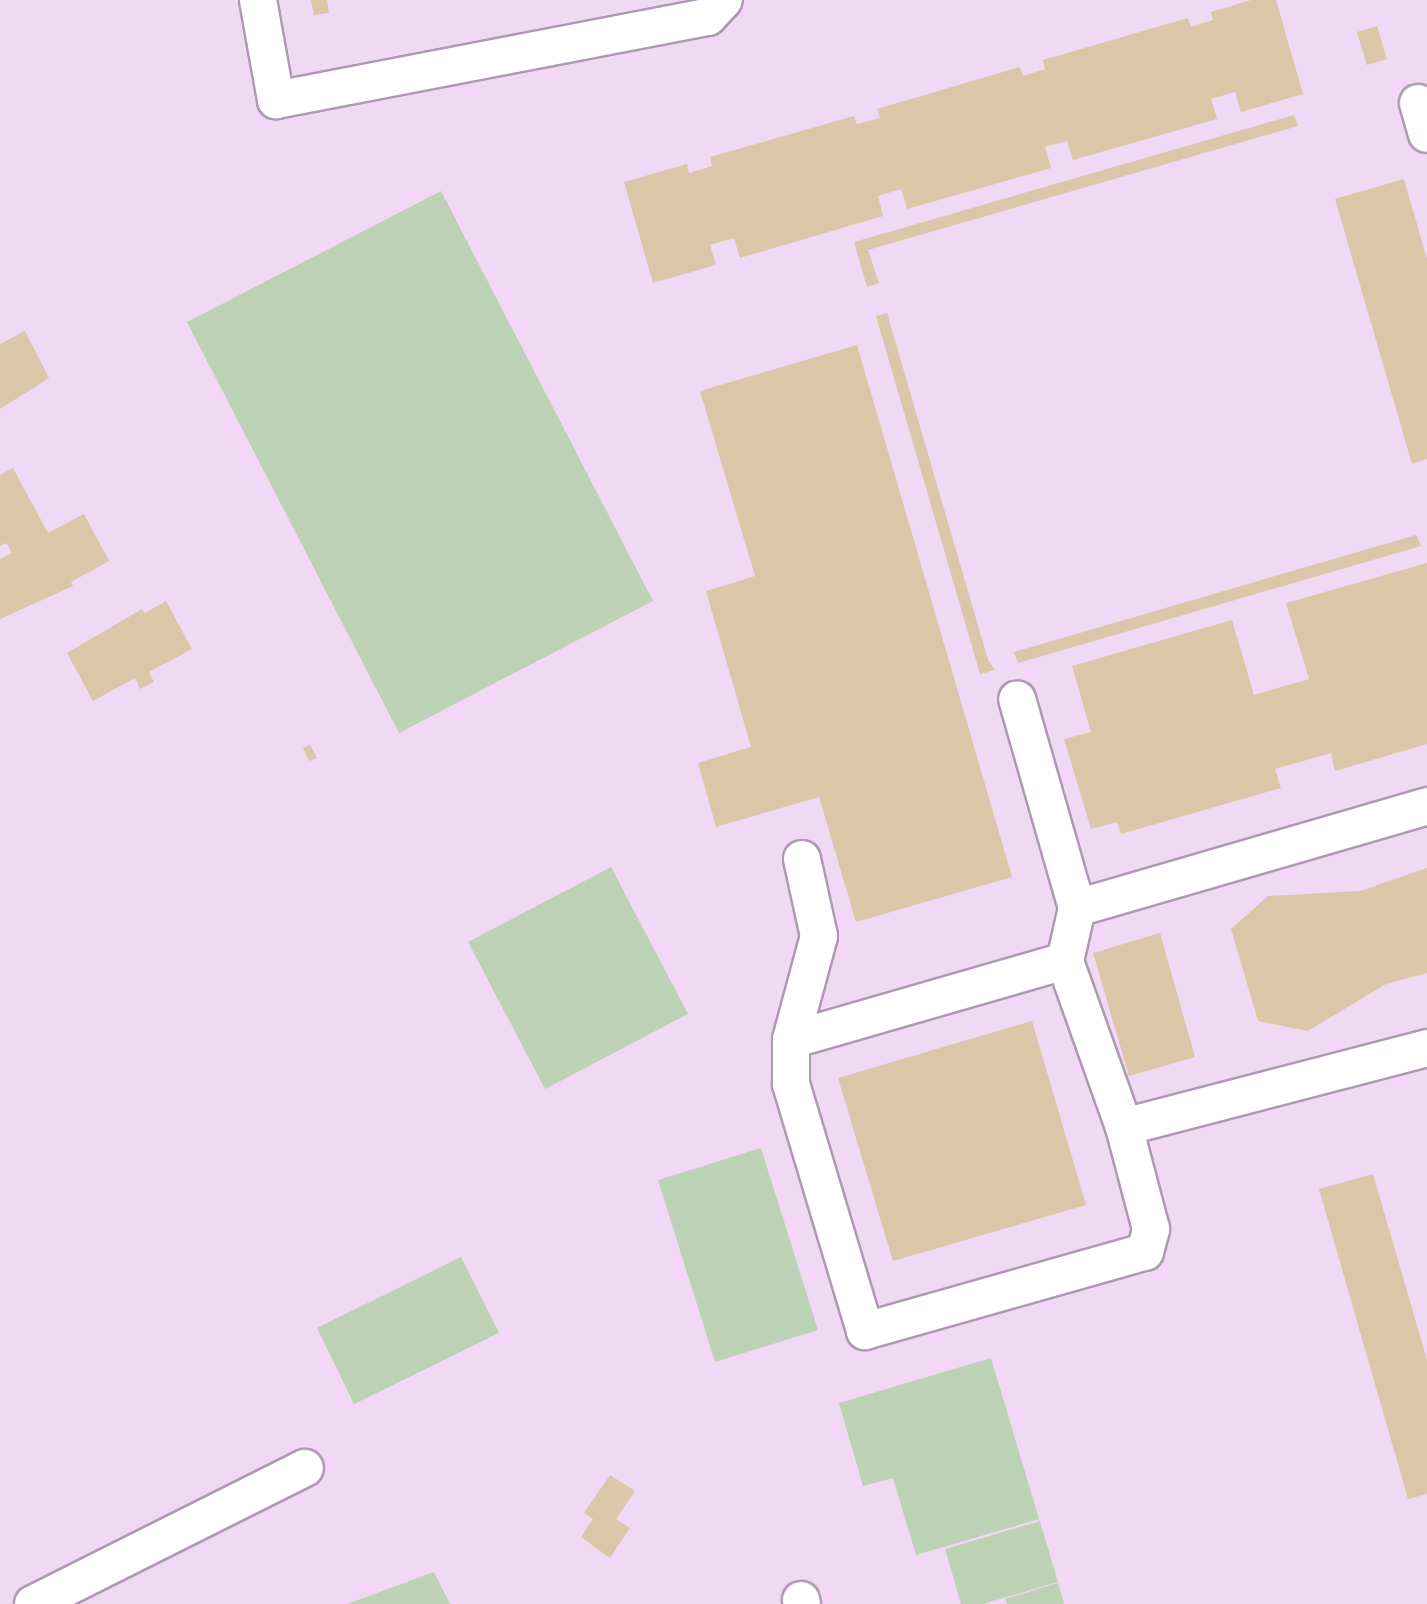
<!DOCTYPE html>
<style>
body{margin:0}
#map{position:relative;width:1427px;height:1604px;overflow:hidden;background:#f1d8f4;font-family:Roboto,sans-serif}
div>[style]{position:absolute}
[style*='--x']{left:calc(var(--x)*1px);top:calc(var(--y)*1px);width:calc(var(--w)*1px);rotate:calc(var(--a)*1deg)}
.green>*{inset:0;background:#bdd2b4}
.building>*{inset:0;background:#dbc6a8}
.roads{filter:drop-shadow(2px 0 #af98b3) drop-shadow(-2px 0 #af98b3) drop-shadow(0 2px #af98b3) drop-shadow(0 -2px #af98b3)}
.minor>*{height:36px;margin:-18px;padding:0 18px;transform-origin:18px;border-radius:18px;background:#fff}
span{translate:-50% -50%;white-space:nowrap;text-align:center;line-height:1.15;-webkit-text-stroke:6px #fff;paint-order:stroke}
</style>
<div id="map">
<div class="green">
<div style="clip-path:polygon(441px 191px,653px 601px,399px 733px,187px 322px)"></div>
<div style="clip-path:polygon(611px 867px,688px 1014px,545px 1089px,468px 942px)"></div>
<div style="clip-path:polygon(761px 1148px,818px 1330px,715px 1362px,658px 1180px)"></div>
<div style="clip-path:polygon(461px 1257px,499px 1333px,354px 1404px,317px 1328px)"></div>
<div style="clip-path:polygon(991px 1358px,1039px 1519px,916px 1555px,893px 1478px,863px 1486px,839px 1403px)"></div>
<div style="clip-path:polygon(1040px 1521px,1058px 1582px,983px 1604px,961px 1604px,945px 1549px)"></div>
<div style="clip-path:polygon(434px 1572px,450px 1604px,347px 1604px)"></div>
<div style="clip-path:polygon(1058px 1583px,1064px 1604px,1007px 1604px,1005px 1599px)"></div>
</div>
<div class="building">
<div style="clip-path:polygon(311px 0,327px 0,329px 13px,314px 15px)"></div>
<div style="clip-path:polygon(1251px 0,1276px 0,1303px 94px,1241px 112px,1235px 92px,1211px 99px,1217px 119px,1073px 160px,1067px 141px,1045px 147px,1051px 168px,907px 209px,901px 189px,878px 196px,883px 216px,740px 258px,734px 238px,710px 245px,716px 265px,653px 283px,624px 182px,687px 164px,689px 173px,712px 166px,710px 157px,854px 116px,857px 124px,880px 118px,877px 109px,1020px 67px,1023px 76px,1045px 69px,1043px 60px,1188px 18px,1191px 27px,1213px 20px,1211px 12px)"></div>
<div style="clip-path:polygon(1377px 26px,1387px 59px,1367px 65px,1357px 32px)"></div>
<div style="clip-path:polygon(1294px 115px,1298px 126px,868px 250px,879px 283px,867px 287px,854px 242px)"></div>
<div style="clip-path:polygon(1404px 179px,1427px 259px,1427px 459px,1412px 464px,1335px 199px)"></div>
<div style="clip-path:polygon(887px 313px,988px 660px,995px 670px,980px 674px,876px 316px)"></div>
<div style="clip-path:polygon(25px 331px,49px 378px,0 409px,0 344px)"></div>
<div style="clip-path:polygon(857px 345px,1012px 877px,856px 922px,819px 797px,716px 827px,698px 763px,751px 747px,706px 591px,755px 576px,700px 391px)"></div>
<div style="clip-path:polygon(13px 468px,48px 533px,84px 514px,109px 561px,71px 582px,73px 586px,0 619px,0 559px,12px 553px,6px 543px,0 546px,0 475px)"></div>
<div style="clip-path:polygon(1416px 535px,1421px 546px,1018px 663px,1014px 652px)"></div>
<div style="clip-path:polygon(1427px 563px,1427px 744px,1335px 771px,1331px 753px,1275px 769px,1281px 788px,1121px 834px,1117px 822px,1091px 829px,1064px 739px,1091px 732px,1072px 666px,1232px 620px,1254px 695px,1309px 679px,1286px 603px)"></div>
<div style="clip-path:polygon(166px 601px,192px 649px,149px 672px,154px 682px,140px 689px,135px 678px,93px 701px,67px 653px,142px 609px,145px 613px)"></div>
<div style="clip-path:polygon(310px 745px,317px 758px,309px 761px,303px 748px)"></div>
<div style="clip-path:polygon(1427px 868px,1427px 973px,1386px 984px,1308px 1031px,1258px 1021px,1231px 929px,1268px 896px,1360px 891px)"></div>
<div style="clip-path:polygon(1160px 933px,1195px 1057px,1129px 1076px,1093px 953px)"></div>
<div style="clip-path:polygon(1032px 1021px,1086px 1205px,893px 1261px,838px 1078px)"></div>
<div style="clip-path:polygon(1373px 1174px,1427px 1360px,1427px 1494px,1408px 1499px,1319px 1189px)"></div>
<div style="clip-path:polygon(610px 1475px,635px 1491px,616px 1519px,630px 1528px,610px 1558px,581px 1537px,593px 1519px,584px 1513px)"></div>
</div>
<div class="roads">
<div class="minor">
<div style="--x:258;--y:0;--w:102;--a:79.8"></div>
<div style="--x:276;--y:100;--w:440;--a:-10.9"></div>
<div style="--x:708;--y:17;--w:23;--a:-47"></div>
<div style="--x:1418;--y:103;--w:32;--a:74"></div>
<div style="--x:802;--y:859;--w:79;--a:77.6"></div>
<div style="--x:819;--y:936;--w:108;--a:105.1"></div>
<div style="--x:791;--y:1040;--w:285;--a:-16.1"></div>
<div style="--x:1065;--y:961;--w:54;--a:-77.2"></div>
<div style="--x:1077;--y:908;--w:217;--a:-106"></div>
<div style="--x:1077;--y:908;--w:365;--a:-16.2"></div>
<div style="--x:791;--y:1040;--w:44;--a:90"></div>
<div style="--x:791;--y:1084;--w:258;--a:73.3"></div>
<div style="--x:865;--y:1331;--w:291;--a:-15.8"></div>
<div style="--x:1145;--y:1252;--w:24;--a:-75"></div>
<div style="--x:1151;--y:1229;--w:106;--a:-104.8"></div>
<div style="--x:1124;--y:1127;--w:176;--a:-109.6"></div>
<div style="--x:1124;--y:1127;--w:313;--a:-14.6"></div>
<div style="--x:801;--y:1600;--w:4;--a:76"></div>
<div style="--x:33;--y:1604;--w:304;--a:-26.6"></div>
</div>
</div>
</div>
